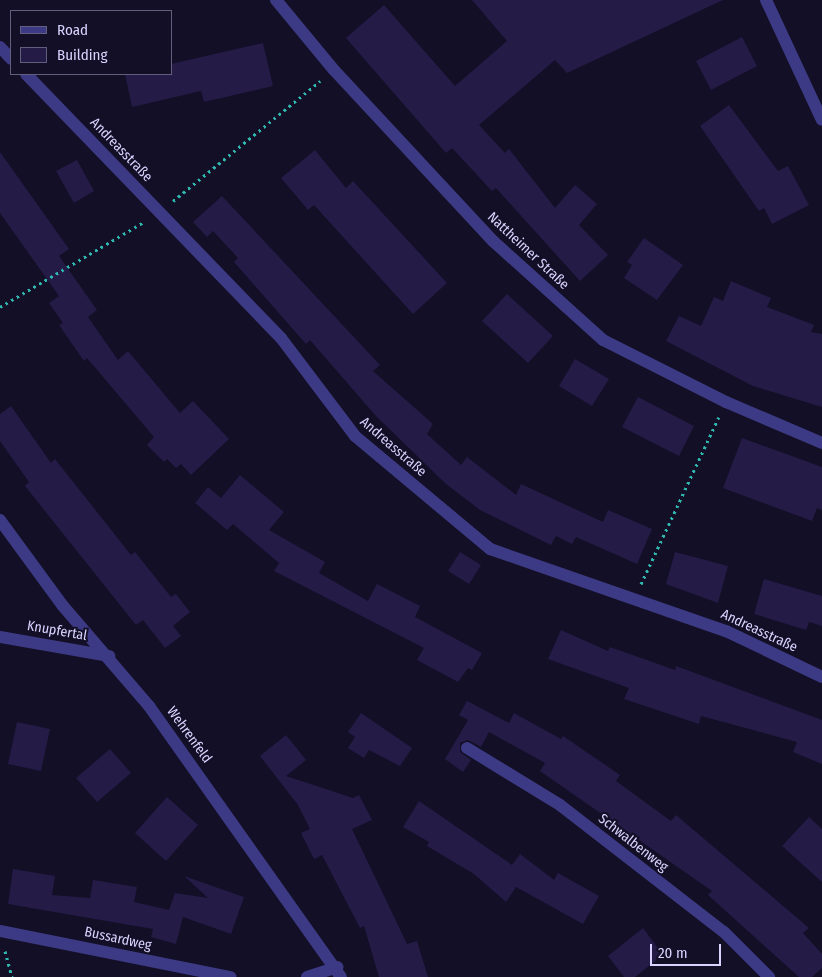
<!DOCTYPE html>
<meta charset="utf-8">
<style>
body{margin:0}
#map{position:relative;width:822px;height:977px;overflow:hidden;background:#130f26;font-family:"Fira Sans Condensed",sans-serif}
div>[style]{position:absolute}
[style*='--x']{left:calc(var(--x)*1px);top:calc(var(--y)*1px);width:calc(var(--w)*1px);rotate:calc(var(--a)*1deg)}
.building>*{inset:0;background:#241b47}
.path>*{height:3px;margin-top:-1.5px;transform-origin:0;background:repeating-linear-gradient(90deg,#2fb8b0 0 2.5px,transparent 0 6.5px)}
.street>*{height:12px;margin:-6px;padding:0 6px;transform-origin:6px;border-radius:6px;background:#3d3a85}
span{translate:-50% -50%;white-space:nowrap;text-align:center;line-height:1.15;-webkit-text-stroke:4px #130f26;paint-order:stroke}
.street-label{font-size:14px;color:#d9d4ff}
.legend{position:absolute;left:10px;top:10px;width:162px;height:65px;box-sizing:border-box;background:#130f26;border:1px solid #625e7d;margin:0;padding:6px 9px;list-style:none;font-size:15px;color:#d9d4ff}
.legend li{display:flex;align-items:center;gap:10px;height:25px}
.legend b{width:25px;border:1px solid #625e7d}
.scale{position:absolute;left:650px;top:944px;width:71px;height:22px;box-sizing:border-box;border:2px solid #d9d4ff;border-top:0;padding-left:6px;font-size:15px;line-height:18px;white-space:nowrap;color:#d9d4ff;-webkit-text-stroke:4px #130f26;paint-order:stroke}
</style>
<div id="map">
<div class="building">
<div style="clip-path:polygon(472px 0,723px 0,567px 73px,555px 60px,479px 125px,505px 153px,509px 149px,555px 208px,575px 185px,597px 204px,579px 225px,608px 255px,580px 281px,496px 188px,492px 191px,452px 148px,446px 153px,346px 38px,384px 5px,455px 86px,507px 41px)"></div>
<div style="clip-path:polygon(742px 37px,757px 66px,711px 90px,696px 61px)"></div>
<div style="clip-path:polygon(263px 43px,273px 86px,204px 102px,201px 91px,132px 107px,125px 74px,171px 74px,171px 64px)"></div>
<div style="clip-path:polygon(729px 105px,778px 171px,788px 166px,809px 205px,772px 224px,764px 208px,759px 211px,700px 126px)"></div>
<div style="clip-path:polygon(315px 150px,346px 188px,353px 181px,447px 283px,413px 314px,314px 205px,308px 210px,281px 178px)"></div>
<div style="clip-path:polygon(0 152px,69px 249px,59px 256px,97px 310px,88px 317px,118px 360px,128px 351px,180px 413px,193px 401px,229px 439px,191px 475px,181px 464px,176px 468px,167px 459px,164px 462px,147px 445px,154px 437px,87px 358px,84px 361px,59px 325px,63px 323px,49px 303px,59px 296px,0 213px)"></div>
<div style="clip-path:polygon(77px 160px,94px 191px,74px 203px,56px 171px)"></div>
<div style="clip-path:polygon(222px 196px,380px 365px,373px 371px,433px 424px,427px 434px,461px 465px,467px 457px,516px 495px,521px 484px,603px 522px,608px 510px,652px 529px,637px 564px,576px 537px,572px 544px,556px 536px,551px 545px,480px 510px,446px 484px,376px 416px,310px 340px,306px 344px,234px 262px,238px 258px,213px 231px,207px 237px,193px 222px)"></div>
<div style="clip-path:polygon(644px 238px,683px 265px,657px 300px,624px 278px,632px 265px,627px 262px)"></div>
<div style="clip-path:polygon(731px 281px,771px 298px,767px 307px,814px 325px,811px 332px,822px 334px,822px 407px,753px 386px,666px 341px,679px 316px,701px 326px,714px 297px,723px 301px)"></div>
<div style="clip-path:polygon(507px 294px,553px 336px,528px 363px,482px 321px)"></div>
<div style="clip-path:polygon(575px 359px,609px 379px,592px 406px,559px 386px)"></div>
<div style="clip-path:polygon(638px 397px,694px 426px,679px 456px,622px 427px)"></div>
<div style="clip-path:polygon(11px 406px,51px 463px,55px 459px,131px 555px,135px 552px,171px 597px,176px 594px,190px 612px,173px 626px,181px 636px,165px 648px,143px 620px,136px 625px,25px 486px,29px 482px,0 441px,0 414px)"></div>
<div style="clip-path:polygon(742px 438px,822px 467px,822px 510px,817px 508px,812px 521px,723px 488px)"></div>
<div style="clip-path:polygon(240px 475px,284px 512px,269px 530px,325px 562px,319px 573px,368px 601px,377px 584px,420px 606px,415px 617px,482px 653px,472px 670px,468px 668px,458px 682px,417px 660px,424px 648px,274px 571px,279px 563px,233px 524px,227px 530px,195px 503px,208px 487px,221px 498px)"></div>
<div style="clip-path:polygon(460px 552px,481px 565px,469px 584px,448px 571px)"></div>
<div style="clip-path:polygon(675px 552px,728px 566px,718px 603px,666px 584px)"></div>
<div style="clip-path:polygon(764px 579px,822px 596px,822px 626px,809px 622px,806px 630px,754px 614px)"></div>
<div style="clip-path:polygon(561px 630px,608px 651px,610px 647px,675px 670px,676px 666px,822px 720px,822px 764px,793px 752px,797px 742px,701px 716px,699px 724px,624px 699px,629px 688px,548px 659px)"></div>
<div style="clip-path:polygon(467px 701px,509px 723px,514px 713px,561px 739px,563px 736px,620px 775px,616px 781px,671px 821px,676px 815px,809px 928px,803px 933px,822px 954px,822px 968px,812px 977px,799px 977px,708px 895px,712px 891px,540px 771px,545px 763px,489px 732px,481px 747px,468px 740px,460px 743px,460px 752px,471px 760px,463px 772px,445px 759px,468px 720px,459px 715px)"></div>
<div style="clip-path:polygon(361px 713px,412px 748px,400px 766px,369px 750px,364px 758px,348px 748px,355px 737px,348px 732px)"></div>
<div style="clip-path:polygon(17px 722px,50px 729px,41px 771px,8px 764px)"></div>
<div style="clip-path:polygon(286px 735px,306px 760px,286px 776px,353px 798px,359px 795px,372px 820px,352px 829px,407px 944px,417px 941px,428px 977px,379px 977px,364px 926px,360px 928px,322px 855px,314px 859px,301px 833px,310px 829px,298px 805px,260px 756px)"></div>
<div style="clip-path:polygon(110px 749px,131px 773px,97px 802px,76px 778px)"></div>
<div style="clip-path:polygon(167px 797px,198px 825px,166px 861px,135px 833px)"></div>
<div style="clip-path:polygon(419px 801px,512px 865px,520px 854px,554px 880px,558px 873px,599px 896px,583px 924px,516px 887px,506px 902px,474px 874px,427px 846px,429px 842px,403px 827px)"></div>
<div style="clip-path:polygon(809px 817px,822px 829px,822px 882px,782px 846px)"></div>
<div style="clip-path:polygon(13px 869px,55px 876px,52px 895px,90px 898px,93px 880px,137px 887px,134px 902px,169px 910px,175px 893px,208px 898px,184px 876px,244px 897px,231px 934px,183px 917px,176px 944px,151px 937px,153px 929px,8px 904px)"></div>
<div style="clip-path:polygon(643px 928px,663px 955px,635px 977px,624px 977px,608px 956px)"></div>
</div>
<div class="path">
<div style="--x:173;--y:201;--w:190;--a:-39.2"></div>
<div style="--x:0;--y:307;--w:167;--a:-30.6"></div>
<div style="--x:641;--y:584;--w:184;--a:-65"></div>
<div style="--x:5;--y:951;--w:27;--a:75"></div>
</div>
<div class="street">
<div style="--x:276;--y:0;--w:91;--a:50.4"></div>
<div style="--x:334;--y:70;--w:233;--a:47.1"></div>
<div style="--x:493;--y:241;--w:148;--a:42"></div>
<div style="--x:603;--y:340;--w:138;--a:26.8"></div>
<div style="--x:726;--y:402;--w:104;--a:23.1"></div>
<div style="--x:766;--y:0;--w:132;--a:65"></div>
<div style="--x:0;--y:47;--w:16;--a:47"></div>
<div style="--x:26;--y:74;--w:367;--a:46"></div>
<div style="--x:281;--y:338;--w:123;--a:52.9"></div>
<div style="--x:355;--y:436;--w:176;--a:39.9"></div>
<div style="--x:490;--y:549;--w:250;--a:19.2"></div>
<div style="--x:726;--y:631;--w:106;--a:25.6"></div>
<div style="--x:0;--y:520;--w:107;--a:53.8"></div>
<div style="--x:63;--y:606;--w:132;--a:49.3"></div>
<div style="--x:149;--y:706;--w:332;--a:54.7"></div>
<div style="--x:0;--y:637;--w:111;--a:9.9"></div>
<div style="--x:467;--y:748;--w:109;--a:31.5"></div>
<div style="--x:560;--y:805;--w:207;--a:37.8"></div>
<div style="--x:724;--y:932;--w:64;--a:45"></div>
<div style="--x:0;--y:931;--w:235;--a:11.3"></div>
<div style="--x:307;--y:977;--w:32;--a:-18"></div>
</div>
<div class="street-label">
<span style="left:121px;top:150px;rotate:46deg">Andreasstraße</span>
<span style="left:528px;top:251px;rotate:43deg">Nattheimer Straße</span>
<span style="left:393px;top:447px;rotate:41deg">Andreasstraße</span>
<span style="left:57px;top:631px;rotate:10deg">Knupfertal</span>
<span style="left:759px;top:631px;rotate:25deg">Andreasstraße</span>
<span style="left:189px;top:735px;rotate:54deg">Wehrenfeld</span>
<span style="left:633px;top:843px;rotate:38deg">Schwalbenweg</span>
<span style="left:118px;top:939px;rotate:12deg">Bussardweg</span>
</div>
<ul class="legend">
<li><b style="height:6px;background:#3d3a85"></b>Road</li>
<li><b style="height:14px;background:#241b47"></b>Building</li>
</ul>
<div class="scale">20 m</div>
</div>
